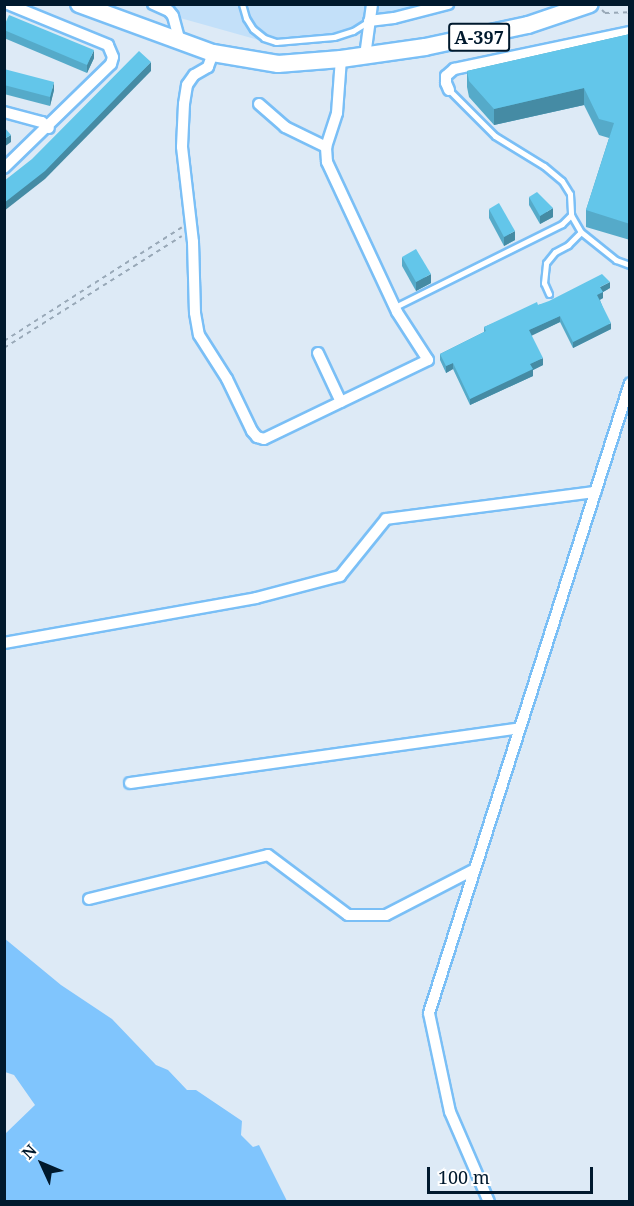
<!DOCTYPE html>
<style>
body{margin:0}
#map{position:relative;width:634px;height:1206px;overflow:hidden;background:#ddeaf6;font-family:"Noto Serif",serif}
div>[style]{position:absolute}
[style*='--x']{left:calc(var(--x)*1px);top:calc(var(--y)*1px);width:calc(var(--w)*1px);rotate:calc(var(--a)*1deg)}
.built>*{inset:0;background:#c3e0f9}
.water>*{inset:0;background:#80c5fd}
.path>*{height:2px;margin-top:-1px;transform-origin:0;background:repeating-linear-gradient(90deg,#98a8b7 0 4.5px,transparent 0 9px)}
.roads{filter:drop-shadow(2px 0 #7abff6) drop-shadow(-2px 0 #7abff6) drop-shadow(0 2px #7abff6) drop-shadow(0 -2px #7abff6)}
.service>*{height:5px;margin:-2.5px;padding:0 2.5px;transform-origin:2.5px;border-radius:2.5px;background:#fff}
.minor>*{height:10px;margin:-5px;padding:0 5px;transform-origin:5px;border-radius:5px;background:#fff}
.primary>*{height:16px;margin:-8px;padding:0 8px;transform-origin:8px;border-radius:8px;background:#fff}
.wall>*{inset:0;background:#55aac9}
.shaded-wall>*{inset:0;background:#458ba4}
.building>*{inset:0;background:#63c6ea}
span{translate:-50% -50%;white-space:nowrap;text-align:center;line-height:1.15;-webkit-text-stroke:4.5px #fff;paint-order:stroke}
.shield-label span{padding:2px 4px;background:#fff;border:2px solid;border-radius:4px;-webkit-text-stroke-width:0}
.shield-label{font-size:18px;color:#00192d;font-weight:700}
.frame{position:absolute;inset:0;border:6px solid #00192d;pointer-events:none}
.north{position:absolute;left:12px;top:1134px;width:60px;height:60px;-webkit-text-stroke:4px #fff;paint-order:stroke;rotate:314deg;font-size:16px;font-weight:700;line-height:24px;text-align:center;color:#00192d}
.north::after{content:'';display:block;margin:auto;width:21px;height:27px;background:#00192d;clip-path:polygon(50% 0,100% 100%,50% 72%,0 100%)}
.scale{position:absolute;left:427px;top:1167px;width:166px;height:27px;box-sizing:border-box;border:3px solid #00192d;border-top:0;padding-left:8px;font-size:18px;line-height:21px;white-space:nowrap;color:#00192d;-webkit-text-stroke:4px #fff;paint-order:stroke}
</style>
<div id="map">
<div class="built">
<div style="clip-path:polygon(153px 5px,448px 5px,369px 21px,349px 35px,323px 43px,276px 45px,173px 16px)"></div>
</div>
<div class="water">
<div style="clip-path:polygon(4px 938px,61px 985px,112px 1019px,156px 1065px,168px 1070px,187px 1090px,196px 1090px,242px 1121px,241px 1135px,253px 1147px,259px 1145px,287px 1201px,5px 1201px,6px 1133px,35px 1105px,14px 1075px,5px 1072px)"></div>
</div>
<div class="path">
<div style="--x:602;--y:10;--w:4;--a:45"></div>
<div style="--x:605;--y:13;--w:25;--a:-2"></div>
<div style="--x:4;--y:341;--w:211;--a:-32.6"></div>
<div style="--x:4;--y:348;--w:210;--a:-32.2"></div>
</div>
<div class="roads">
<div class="service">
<div style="--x:242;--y:4;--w:15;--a:74"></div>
<div style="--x:246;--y:18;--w:13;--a:58"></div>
<div style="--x:253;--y:29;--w:14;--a:39"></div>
<div style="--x:264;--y:38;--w:13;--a:18"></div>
<div style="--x:276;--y:42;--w:58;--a:-4.9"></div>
<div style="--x:334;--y:37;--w:20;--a:-18"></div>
<div style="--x:353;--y:31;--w:19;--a:-32"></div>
<div style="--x:449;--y:90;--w:65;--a:45"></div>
<div style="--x:495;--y:136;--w:57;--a:31.5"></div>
<div style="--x:544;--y:166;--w:23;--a:40"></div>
<div style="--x:562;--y:181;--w:15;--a:58"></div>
<div style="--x:570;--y:194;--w:21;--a:87"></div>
<div style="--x:571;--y:215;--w:20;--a:60"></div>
<div style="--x:581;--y:232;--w:45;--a:38.7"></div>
<div style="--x:616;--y:260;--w:15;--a:20"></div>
<div style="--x:549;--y:294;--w:12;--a:-114"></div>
<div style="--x:544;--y:283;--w:20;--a:-84"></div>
<div style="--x:546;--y:263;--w:14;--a:-51"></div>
<div style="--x:555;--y:252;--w:15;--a:-28"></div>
<div style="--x:568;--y:245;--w:18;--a:-45"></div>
<div style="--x:395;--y:307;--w:186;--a:-26.4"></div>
<div style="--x:562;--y:224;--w:13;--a:-45"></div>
</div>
<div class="minor">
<div style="--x:153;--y:4;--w:17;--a:24"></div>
<div style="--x:169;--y:11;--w:6;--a:51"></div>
<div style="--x:173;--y:16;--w:27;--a:75"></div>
<div style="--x:369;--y:21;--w:25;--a:-7"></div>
<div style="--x:394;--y:18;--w:56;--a:-14.5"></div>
<div style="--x:213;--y:53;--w:15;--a:110"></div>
<div style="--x:208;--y:67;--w:16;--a:150"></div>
<div style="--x:194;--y:75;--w:12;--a:125"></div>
<div style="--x:187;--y:85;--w:19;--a:99"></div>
<div style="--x:184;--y:104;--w:43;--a:92.7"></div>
<div style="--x:182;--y:147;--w:96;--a:83.4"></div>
<div style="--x:193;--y:242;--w:71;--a:88.4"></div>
<div style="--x:195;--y:313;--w:22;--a:80"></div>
<div style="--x:199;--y:335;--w:52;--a:57.5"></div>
<div style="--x:227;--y:379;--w:58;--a:64.3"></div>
<div style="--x:252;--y:431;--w:8;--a:50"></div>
<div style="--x:257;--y:437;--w:7;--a:16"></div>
<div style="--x:264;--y:439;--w:182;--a:-25.7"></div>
<div style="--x:428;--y:360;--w:57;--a:-122.9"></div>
<div style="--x:397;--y:312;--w:166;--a:-115"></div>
<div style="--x:327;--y:162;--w:15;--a:-94"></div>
<div style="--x:326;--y:147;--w:36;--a:-72"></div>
<div style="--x:337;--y:113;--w:54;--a:-85.8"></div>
<div style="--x:365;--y:56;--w:52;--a:-82.3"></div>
<div style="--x:449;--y:90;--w:8;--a:-113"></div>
<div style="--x:446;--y:83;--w:7;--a:-90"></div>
<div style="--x:446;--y:76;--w:11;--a:-41"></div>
<div style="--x:454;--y:69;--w:180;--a:-11.9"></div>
<div style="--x:259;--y:104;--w:35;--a:41"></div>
<div style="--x:285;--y:127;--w:46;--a:26"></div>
<div style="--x:4;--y:112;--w:39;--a:15"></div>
<div style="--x:42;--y:122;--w:9;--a:41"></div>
<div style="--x:4;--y:168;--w:149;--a:-44.2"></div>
<div style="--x:111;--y:64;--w:7;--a:-74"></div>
<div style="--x:113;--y:57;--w:13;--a:-113"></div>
<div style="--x:108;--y:45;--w:108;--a:-157.7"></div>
<div style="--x:318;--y:353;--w:54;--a:64.9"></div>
<div style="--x:4;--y:643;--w:256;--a:-10.1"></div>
<div style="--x:256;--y:598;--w:87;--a:-14.7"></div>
<div style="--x:340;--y:576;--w:73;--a:-51.1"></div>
<div style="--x:386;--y:519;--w:211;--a:-7.4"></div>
<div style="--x:130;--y:783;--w:393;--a:-8"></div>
<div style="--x:89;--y:899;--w:184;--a:-13.8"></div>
<div style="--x:268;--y:855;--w:100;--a:36.9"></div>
<div style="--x:348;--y:915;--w:38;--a:0"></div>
<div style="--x:386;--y:915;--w:100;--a:-27.3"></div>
<div style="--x:489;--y:1202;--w:98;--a:-113.4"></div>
<div style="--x:450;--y:1112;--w:101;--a:-102"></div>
<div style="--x:429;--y:1013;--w:661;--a:-72.3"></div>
</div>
<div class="primary">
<div style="--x:79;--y:4;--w:143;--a:20.1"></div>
<div style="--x:213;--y:53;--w:66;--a:9.6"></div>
<div style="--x:278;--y:64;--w:63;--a:-4.5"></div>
<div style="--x:341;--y:59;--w:85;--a:-8.1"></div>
<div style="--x:425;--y:47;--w:105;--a:-12.1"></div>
<div style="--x:528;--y:25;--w:65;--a:-18.7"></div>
</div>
</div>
<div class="wall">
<div style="clip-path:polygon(4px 26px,94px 58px,87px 73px,4px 38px)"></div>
<div style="clip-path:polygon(630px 34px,630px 240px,586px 227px,586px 210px,609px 138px,599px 135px,584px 105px,494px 125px,469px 97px,467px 87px,467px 71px)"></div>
<div style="clip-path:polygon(4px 69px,54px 90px,50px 106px,4px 94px)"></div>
<div style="clip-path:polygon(529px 197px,553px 217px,540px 224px,529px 205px)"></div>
<div style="clip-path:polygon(489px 209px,515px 240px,504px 246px,489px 218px)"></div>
<div style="clip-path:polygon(402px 257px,431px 283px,416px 291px,402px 266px)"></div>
<div style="clip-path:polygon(610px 288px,603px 292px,603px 298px,600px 300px,611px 329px,573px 348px,560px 322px,531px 335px,543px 365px,533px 370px,533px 376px,470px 405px,453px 369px,446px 373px,440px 360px,440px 354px,484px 332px,484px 327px,538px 305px)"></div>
</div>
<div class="shaded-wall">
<div style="clip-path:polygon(94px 50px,94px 58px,87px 73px,87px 65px)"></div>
<div style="clip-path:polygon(151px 62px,151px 71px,45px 179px,4px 211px,4px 203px)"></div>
<div style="clip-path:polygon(54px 82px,54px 90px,50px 106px,50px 97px)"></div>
<div style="clip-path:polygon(584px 88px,584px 105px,494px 125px,494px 109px)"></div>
<div style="clip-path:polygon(11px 135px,11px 142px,4px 147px,4px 139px)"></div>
<div style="clip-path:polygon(553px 208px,553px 217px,540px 224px,540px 216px)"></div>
<div style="clip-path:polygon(515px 231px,515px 240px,504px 246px,504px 237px)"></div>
<div style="clip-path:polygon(431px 274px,431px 283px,416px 291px,416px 282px)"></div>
<div style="clip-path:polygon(610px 282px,610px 288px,603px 292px,603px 298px,597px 301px,597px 295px,600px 287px)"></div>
<div style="clip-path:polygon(560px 316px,560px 322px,529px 337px,529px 330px)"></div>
<div style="clip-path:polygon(611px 323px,611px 329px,573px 348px,573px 342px)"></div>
<div style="clip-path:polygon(543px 358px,543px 365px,533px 370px,533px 376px,470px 405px,470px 399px,530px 364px)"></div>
<div style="clip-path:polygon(453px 363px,453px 369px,446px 373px,446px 366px)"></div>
</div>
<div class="building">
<div style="clip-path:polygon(9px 15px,94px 50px,87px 65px,4px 30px,4px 26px)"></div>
<div style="clip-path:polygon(630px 34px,630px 224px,586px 210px,614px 123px,599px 119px,584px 88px,494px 109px,469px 81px,467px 71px)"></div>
<div style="clip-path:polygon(139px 51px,151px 62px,45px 171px,4px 203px,4px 181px,32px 159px)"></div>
<div style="clip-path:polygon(4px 69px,54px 82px,50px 97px,4px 85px)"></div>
<div style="clip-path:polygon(4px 127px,11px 135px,4px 139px)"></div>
<div style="clip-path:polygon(537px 192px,553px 208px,540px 216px,529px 197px)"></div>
<div style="clip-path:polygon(499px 203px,515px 231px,504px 237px,489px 209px)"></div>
<div style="clip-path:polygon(416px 249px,431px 274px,416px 282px,402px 257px)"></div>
<div style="clip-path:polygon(602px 274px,610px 282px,600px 287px,603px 292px,597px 295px,611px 323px,573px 342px,560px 316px,529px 330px,543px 358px,530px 364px,533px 369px,470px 399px,453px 363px,446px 366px,440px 354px,486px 331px,484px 327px,537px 302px,538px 305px,549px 301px)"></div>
</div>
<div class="shield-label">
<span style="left:479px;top:37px">A-397</span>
</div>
<div class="frame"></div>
<div class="north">N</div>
<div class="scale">100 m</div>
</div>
